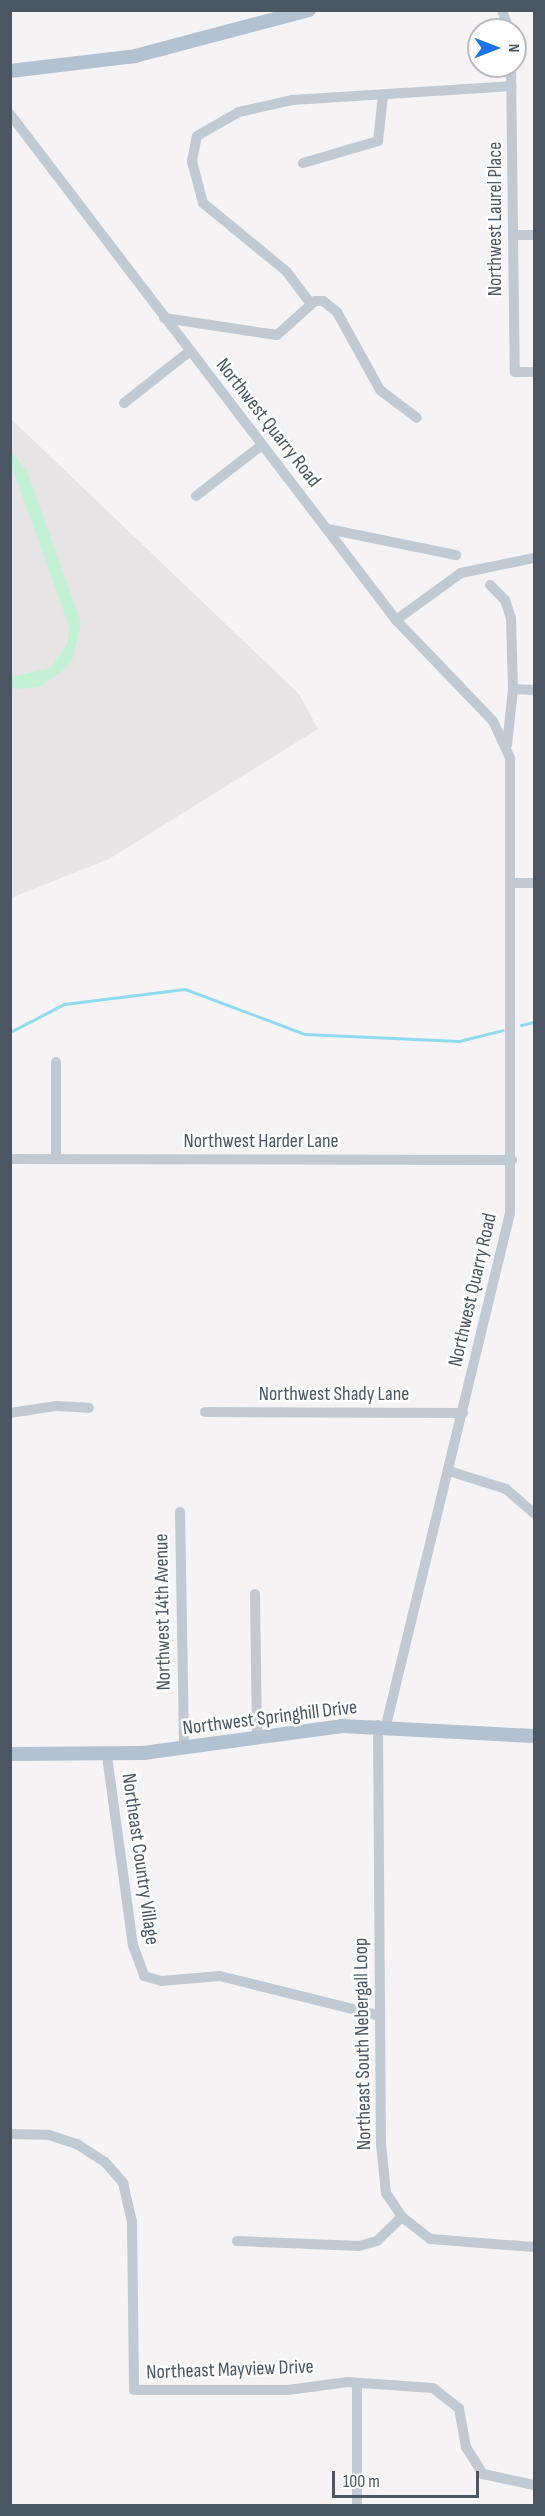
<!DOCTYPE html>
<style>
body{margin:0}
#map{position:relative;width:545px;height:2516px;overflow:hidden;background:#f5f3f3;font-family:"Sofia Sans Condensed",sans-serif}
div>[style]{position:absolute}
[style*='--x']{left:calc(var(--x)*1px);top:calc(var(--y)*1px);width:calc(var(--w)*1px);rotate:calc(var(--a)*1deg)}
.education>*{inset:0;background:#e6e4e5}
.green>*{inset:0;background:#c3f1d5}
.stream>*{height:3px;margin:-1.5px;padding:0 1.5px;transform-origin:1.5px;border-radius:1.5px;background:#90daee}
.minor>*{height:10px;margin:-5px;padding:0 5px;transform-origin:5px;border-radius:5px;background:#c1cad2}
.major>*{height:14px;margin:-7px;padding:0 7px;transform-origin:7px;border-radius:7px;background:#b3c2d1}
span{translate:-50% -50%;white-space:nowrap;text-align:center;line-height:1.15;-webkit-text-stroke:5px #fff;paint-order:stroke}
.street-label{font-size:20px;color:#4a5661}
.frame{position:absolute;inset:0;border:12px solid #4a5661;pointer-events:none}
.north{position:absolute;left:467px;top:18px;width:60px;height:60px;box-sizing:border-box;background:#fff;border:2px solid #b7bbc0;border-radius:50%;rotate:90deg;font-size:16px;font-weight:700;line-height:24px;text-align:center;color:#4a5661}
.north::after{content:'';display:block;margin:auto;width:21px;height:27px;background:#1a73e8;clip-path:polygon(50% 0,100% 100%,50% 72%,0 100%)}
.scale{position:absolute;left:332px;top:2471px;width:147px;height:27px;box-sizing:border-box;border:3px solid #4a5661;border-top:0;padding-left:8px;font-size:18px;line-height:21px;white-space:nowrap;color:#4a5661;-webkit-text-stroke:4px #fff;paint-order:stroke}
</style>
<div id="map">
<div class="education">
<div style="clip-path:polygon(10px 418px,299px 694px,318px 729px,109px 859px,11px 898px)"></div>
</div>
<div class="green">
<div style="clip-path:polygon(11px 451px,27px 471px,81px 623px,72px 661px,61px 672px,38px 687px,19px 689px,11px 687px,11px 677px,51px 668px,68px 643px,69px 626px,11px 464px)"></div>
</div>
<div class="stream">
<div style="--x:521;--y:1025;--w:13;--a:-13"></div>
<div style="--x:10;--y:1032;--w:61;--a:-27.4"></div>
<div style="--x:64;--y:1004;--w:122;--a:-7.1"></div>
<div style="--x:185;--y:989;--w:128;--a:20.6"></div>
<div style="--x:305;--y:1034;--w:154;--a:2.6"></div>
<div style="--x:459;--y:1041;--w:45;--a:-14"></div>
</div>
<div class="minor">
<div style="--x:502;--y:10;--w:21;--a:71"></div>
<div style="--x:511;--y:66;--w:306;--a:89.3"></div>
<div style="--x:515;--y:372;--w:19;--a:0"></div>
<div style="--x:10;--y:114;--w:636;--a:52.66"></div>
<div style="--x:396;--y:620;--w:140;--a:46.2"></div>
<div style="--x:493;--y:721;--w:41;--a:65.3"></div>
<div style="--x:510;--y:758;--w:455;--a:90"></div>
<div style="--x:510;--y:1213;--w:527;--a:103.61"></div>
<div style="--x:303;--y:163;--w:78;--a:-16.3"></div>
<div style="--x:378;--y:141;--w:45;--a:-83.7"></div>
<div style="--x:513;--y:235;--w:21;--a:0"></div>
<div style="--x:311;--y:304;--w:41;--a:-127.1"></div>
<div style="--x:286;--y:271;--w:107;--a:-140.7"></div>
<div style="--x:203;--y:203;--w:43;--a:-104.7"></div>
<div style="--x:192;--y:161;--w:25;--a:-79"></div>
<div style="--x:197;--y:136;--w:48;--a:-29.7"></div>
<div style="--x:239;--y:112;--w:54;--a:-12.8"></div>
<div style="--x:292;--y:100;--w:220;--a:-3.6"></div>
<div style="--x:164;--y:318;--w:114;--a:8.6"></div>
<div style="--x:277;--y:335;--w:51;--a:-41.8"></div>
<div style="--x:315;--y:301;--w:8;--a:0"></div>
<div style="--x:323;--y:301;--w:18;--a:38"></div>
<div style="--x:337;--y:312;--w:89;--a:61.1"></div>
<div style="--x:380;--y:390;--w:46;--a:37.1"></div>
<div style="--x:124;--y:403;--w:84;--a:-38.2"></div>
<div style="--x:196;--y:496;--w:83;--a:-37.7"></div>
<div style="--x:328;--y:529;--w:131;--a:11.5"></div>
<div style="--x:490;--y:585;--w:21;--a:45"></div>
<div style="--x:505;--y:600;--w:19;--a:72"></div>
<div style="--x:511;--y:618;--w:71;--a:88.4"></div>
<div style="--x:513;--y:689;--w:56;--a:96.1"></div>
<div style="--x:396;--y:620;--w:80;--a:-35.9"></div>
<div style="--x:461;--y:573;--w:75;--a:-11.6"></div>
<div style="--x:513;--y:689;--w:21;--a:3"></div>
<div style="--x:512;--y:883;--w:22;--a:0"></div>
<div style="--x:56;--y:1062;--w:95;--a:90"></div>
<div style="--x:10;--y:1159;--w:502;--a:0.11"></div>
<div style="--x:205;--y:1412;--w:258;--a:0.2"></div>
<div style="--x:10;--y:1413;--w:47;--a:-8.7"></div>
<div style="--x:56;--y:1406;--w:33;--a:3"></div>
<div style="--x:449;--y:1471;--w:60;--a:17.5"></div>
<div style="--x:506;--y:1489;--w:37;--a:41"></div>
<div style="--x:180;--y:1512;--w:235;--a:89"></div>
<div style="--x:255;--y:1594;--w:141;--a:89.2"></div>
<div style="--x:378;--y:1725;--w:419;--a:89.6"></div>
<div style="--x:381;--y:2144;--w:49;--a:84.2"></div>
<div style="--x:386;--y:2193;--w:29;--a:56"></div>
<div style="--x:402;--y:2217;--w:36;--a:38"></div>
<div style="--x:430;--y:2239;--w:104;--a:4.4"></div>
<div style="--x:107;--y:1756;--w:191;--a:82.2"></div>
<div style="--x:133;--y:1945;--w:33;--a:70"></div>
<div style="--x:144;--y:1976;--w:18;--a:16"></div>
<div style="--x:161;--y:1981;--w:59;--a:-4.8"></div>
<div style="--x:220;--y:1976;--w:165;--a:14"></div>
<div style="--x:10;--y:2134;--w:39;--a:1"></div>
<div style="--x:49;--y:2135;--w:29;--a:18"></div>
<div style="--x:77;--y:2144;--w:33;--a:33"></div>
<div style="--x:105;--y:2162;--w:28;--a:49"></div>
<div style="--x:123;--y:2183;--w:40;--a:77"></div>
<div style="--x:132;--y:2222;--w:168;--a:89.3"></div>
<div style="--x:134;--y:2390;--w:154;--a:0"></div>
<div style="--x:288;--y:2390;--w:60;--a:-7.7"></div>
<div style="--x:347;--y:2382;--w:86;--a:4"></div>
<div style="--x:433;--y:2388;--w:33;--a:38"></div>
<div style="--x:459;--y:2408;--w:40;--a:80"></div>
<div style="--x:466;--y:2447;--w:32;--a:58"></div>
<div style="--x:483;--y:2474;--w:52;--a:12.2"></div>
<div style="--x:237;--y:2241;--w:122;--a:2.3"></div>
<div style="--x:359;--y:2246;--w:19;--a:-16"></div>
<div style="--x:377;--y:2241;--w:35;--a:-44"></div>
<div style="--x:357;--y:2383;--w:123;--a:90"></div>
</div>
<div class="major">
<div style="--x:10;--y:71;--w:126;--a:-6.8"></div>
<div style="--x:135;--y:56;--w:180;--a:-14.8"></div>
<div style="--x:10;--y:1754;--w:133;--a:-0.4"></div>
<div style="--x:143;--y:1753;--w:201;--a:-7.7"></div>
<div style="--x:342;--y:1726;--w:192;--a:3"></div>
</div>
<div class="street-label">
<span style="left:495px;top:219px;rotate:-90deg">Northwest Laurel Place</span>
<span style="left:268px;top:423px;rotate:52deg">Northwest Quarry Road</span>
<span style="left:261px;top:1141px">Northwest Harder Lane</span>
<span style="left:473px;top:1290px;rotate:-77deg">Northwest Quarry Road</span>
<span style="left:334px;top:1394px">Northwest Shady Lane</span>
<span style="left:163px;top:1612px;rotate:-91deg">Northwest 14th Avenue</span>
<span style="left:270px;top:1718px;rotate:-7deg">Northwest Springhill Drive</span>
<span style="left:140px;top:1859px;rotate:82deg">Northeast Country Village</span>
<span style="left:363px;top:2044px;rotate:-91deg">Northeast South Nebergall Loop</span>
<span style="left:230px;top:2370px;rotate:-2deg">Northeast Mayview Drive</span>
</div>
<div class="frame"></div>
<div class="north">N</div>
<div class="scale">100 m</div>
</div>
